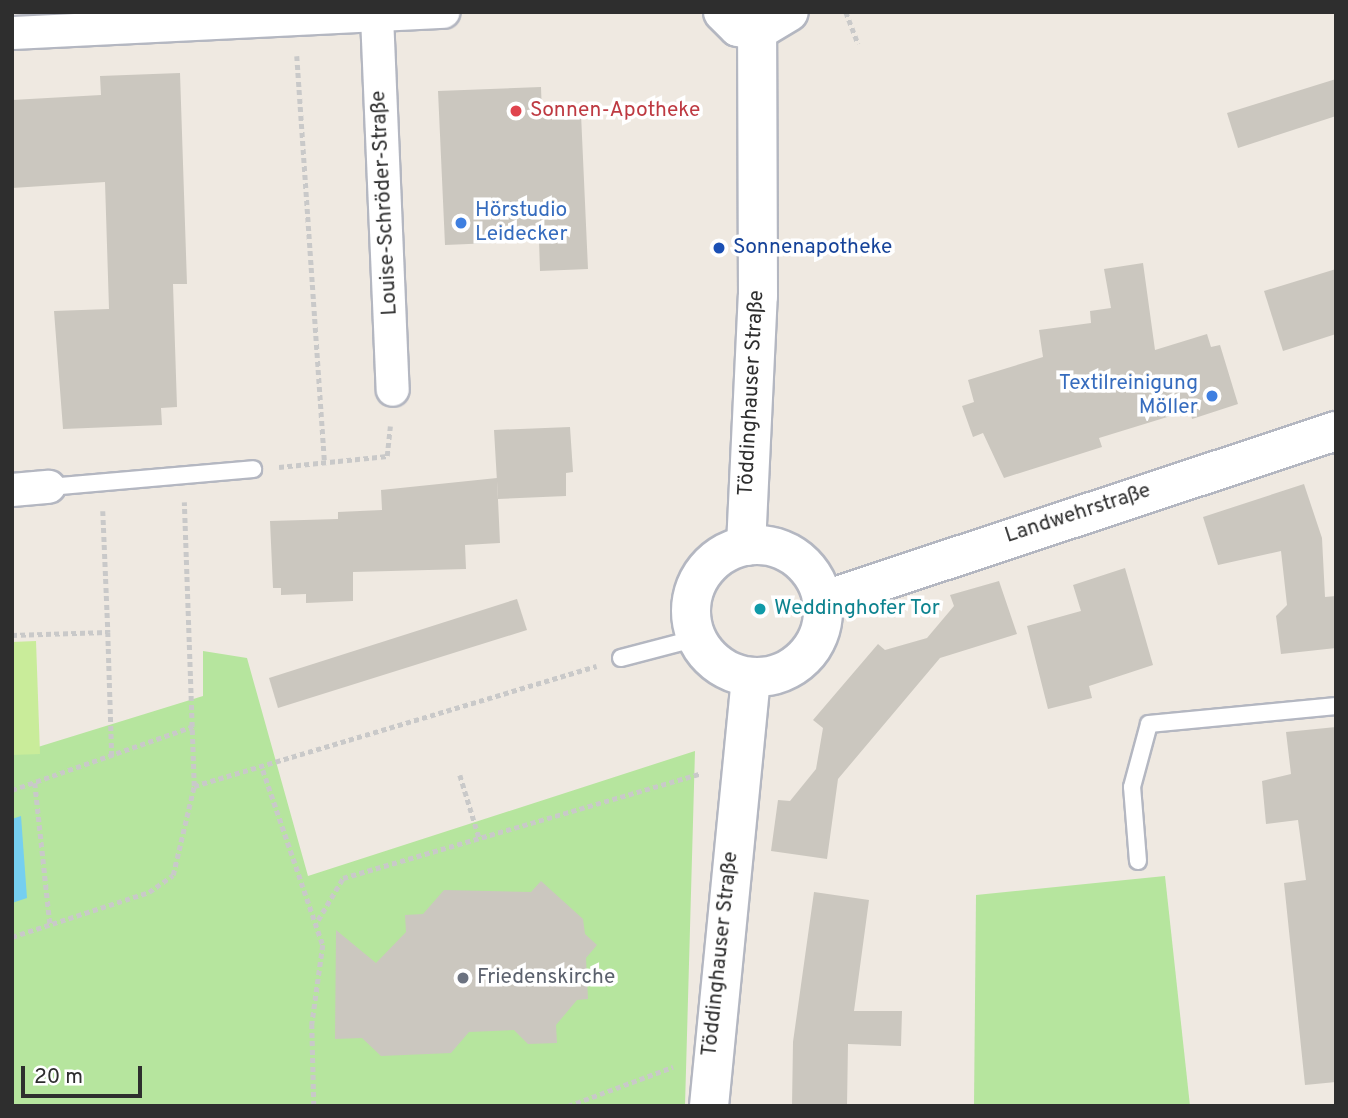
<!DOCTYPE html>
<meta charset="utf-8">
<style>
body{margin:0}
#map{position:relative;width:1348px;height:1118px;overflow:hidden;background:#efe9e1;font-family:Overpass,sans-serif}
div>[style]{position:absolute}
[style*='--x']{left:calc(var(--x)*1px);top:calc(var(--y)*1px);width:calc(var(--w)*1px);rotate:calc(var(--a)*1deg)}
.green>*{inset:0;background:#b6e59e}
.pitch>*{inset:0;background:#c9ec9a}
.water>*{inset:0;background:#75cff0}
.building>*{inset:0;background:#cbc7bf}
.path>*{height:4.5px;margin-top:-2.25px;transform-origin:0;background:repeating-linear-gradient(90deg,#c9c9c9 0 5px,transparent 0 8.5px)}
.roads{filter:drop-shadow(2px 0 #b4b7c1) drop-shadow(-2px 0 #b4b7c1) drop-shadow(0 2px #b4b7c1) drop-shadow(0 -2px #b4b7c1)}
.lane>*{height:16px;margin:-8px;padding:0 8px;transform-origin:8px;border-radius:8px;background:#fff}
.street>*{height:32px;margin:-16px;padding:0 16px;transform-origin:16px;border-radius:16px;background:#fff}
.secondary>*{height:38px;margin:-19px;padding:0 19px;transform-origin:19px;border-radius:19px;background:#fff}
.secondary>.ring{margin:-19px;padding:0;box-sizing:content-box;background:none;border:38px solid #fff;border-radius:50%}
.dots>*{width:19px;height:19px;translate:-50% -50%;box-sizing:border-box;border:4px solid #fff;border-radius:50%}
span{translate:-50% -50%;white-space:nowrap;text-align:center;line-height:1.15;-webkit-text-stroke:7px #fff;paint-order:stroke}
.health-label{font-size:21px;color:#be3a42}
.left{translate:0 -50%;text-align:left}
.street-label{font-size:21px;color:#2e2e2e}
.shop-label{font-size:21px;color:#366cbe}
.right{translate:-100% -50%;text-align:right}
.transit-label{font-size:21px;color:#164399}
.culture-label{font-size:21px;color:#0d838f}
.worship-label{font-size:21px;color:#5b616d}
.frame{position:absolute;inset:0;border:14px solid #2e2e2e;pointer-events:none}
.scale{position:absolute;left:21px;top:1066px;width:121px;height:32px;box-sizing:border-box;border:4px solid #2e2e2e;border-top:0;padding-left:9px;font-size:21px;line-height:24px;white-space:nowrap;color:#2e2e2e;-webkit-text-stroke:5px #fff;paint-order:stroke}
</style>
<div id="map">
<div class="green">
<div style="clip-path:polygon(203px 651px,247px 658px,308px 876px,695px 751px,685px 1106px,12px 1106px,12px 755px,203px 696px)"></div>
<div style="clip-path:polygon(1165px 876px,1190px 1106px,974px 1106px,976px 895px)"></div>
</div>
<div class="pitch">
<div style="clip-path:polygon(36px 641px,40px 754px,12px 755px,12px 642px)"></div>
</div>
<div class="water">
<div style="clip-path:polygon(21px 816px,27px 898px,12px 903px,12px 819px)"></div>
</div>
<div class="building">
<div style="clip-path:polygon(180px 73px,187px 284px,173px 284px,177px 407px,161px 408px,162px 425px,63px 429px,54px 311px,109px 309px,105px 182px,12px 188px,12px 100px,101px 95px,100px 76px)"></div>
<div style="clip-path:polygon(1336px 79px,1336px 116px,1238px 148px,1227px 113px)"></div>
<div style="clip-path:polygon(541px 87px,542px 116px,581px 114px,588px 269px,540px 271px,539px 241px,445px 245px,438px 91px)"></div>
<div style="clip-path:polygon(1143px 263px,1155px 350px,1207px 334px,1211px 347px,1220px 345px,1238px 404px,1192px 419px,1190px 410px,1099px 438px,1102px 447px,1004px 478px,983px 433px,973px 437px,962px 406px,974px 402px,968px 380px,1043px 357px,1039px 330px,1091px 323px,1090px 311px,1111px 308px,1104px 269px)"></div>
<div style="clip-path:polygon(1336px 269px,1336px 334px,1283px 351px,1264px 291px)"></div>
<div style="clip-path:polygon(570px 427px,573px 472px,566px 473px,566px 496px,498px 499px,494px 430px)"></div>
<div style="clip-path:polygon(497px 478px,500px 543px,465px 545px,466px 569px,353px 572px,353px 601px,306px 603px,306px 594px,281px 595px,281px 588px,273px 588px,270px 521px,338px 519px,338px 512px,382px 510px,381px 490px)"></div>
<div style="clip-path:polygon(1304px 484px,1322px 538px,1325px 597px,1336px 596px,1336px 648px,1281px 654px,1276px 616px,1287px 605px,1281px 551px,1218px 565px,1203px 517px)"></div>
<div style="clip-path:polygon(1125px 568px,1153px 665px,1089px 686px,1092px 698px,1048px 709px,1027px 626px,1081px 611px,1073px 585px)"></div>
<div style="clip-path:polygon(999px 581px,1017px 634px,940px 658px,838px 779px,827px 859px,771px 851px,778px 800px,790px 801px,816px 769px,823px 728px,813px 720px,878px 644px,885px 650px,927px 638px,954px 606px,950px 595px)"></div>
<div style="clip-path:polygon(517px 599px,527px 630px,278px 708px,269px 678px)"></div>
<div style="clip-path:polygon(1336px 727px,1336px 1082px,1305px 1085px,1284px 883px,1306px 880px,1298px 820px,1266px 824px,1262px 781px,1291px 774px,1286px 732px)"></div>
<div style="clip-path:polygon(541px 881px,583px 919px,585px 934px,597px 945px,586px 958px,588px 999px,577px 1000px,556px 1025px,557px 1043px,528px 1044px,514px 1030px,469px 1032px,451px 1053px,381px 1056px,362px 1038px,335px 1039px,336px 930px,376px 963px,406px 932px,405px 915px,423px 914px,444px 890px,531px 892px)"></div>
<div style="clip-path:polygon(814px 892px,869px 900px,854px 1011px,902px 1011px,901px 1046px,848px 1044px,847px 1106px,792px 1106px,793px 1042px)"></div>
</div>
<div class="path">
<div style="--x:846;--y:12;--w:34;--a:69"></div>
<div style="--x:297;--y:56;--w:407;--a:86.1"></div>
<div style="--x:279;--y:467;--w:109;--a:-5.8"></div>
<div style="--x:387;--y:456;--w:30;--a:-84"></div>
<div style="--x:103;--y:511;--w:121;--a:87.6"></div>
<div style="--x:12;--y:635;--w:96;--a:-1.8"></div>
<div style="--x:108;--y:632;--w:124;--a:88.2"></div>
<div style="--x:263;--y:770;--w:185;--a:71.1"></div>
<div style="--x:323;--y:945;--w:80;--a:97.9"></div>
<div style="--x:312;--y:1024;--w:82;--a:88.6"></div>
<div style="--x:460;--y:775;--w:65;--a:73"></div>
<div style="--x:35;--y:783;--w:142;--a:83.9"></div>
<div style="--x:194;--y:786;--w:420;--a:-16.6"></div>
<div style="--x:12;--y:790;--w:193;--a:-19.4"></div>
<div style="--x:318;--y:920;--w:49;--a:-59.2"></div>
<div style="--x:343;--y:878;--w:373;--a:-16.3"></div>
<div style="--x:12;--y:937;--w:144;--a:-18.2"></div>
<div style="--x:149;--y:892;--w:29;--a:-35"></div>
<div style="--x:173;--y:875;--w:91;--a:-76.7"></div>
<div style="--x:194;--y:786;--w:284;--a:-92"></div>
<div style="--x:568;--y:1106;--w:112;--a:-20.4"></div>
</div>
<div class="roads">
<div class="lane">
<div style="--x:49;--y:487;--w:205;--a:-5"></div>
<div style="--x:621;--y:658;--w:79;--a:-14.7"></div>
<div style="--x:1138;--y:861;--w:74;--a:-94.6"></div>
<div style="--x:1132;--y:787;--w:65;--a:-74.9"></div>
<div style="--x:1149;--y:724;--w:188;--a:-5.5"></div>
</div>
<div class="street">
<div style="--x:377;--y:16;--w:374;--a:87.6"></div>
<div style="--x:12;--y:33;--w:432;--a:-2.8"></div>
<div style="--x:12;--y:490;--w:37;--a:-5"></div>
</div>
<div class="secondary">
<div style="--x:723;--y:12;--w:21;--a:45"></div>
<div style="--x:738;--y:27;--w:19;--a:12"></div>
<div style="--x:757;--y:31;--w:37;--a:-31"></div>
<div class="ring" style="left:691px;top:545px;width:94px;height:94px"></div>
<div style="--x:746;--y:546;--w:250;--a:-87.3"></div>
<div style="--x:758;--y:296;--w:265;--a:-90.2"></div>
<div style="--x:822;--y:601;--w:541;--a:-18.3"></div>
<div style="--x:709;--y:1106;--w:431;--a:-84.4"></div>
</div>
</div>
<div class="dots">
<div style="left:516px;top:111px;background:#e0444e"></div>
<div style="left:461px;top:223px;background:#3f7fe0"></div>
<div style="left:719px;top:248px;background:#1a4fb4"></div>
<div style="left:1212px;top:396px;background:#3f7fe0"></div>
<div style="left:760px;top:609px;background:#0f9aa8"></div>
<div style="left:463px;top:978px;background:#6b7280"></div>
</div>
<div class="health-label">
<span class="left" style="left:530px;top:111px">Sonnen-Apotheke</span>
</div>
<div class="street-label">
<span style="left:385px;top:203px;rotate:-93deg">Louise-Schröder-Straße</span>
<span style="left:752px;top:393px;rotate:-87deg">Töddinghauser Straße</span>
<span style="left:1078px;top:514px;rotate:-18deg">Landwehrstraße</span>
<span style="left:721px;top:954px;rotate:-84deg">Töddinghauser Straße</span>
</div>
<div class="shop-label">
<span class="left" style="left:475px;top:223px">Hörstudio<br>Leidecker</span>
<span class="right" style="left:1198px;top:396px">Textilreinigung<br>Möller</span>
</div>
<div class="transit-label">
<span class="left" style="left:733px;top:248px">Sonnenapotheke</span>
</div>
<div class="culture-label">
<span class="left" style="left:774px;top:609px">Weddinghofer Tor</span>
</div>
<div class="worship-label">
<span class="left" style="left:477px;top:978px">Friedenskirche</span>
</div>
<div class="frame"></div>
<div class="scale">20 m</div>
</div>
